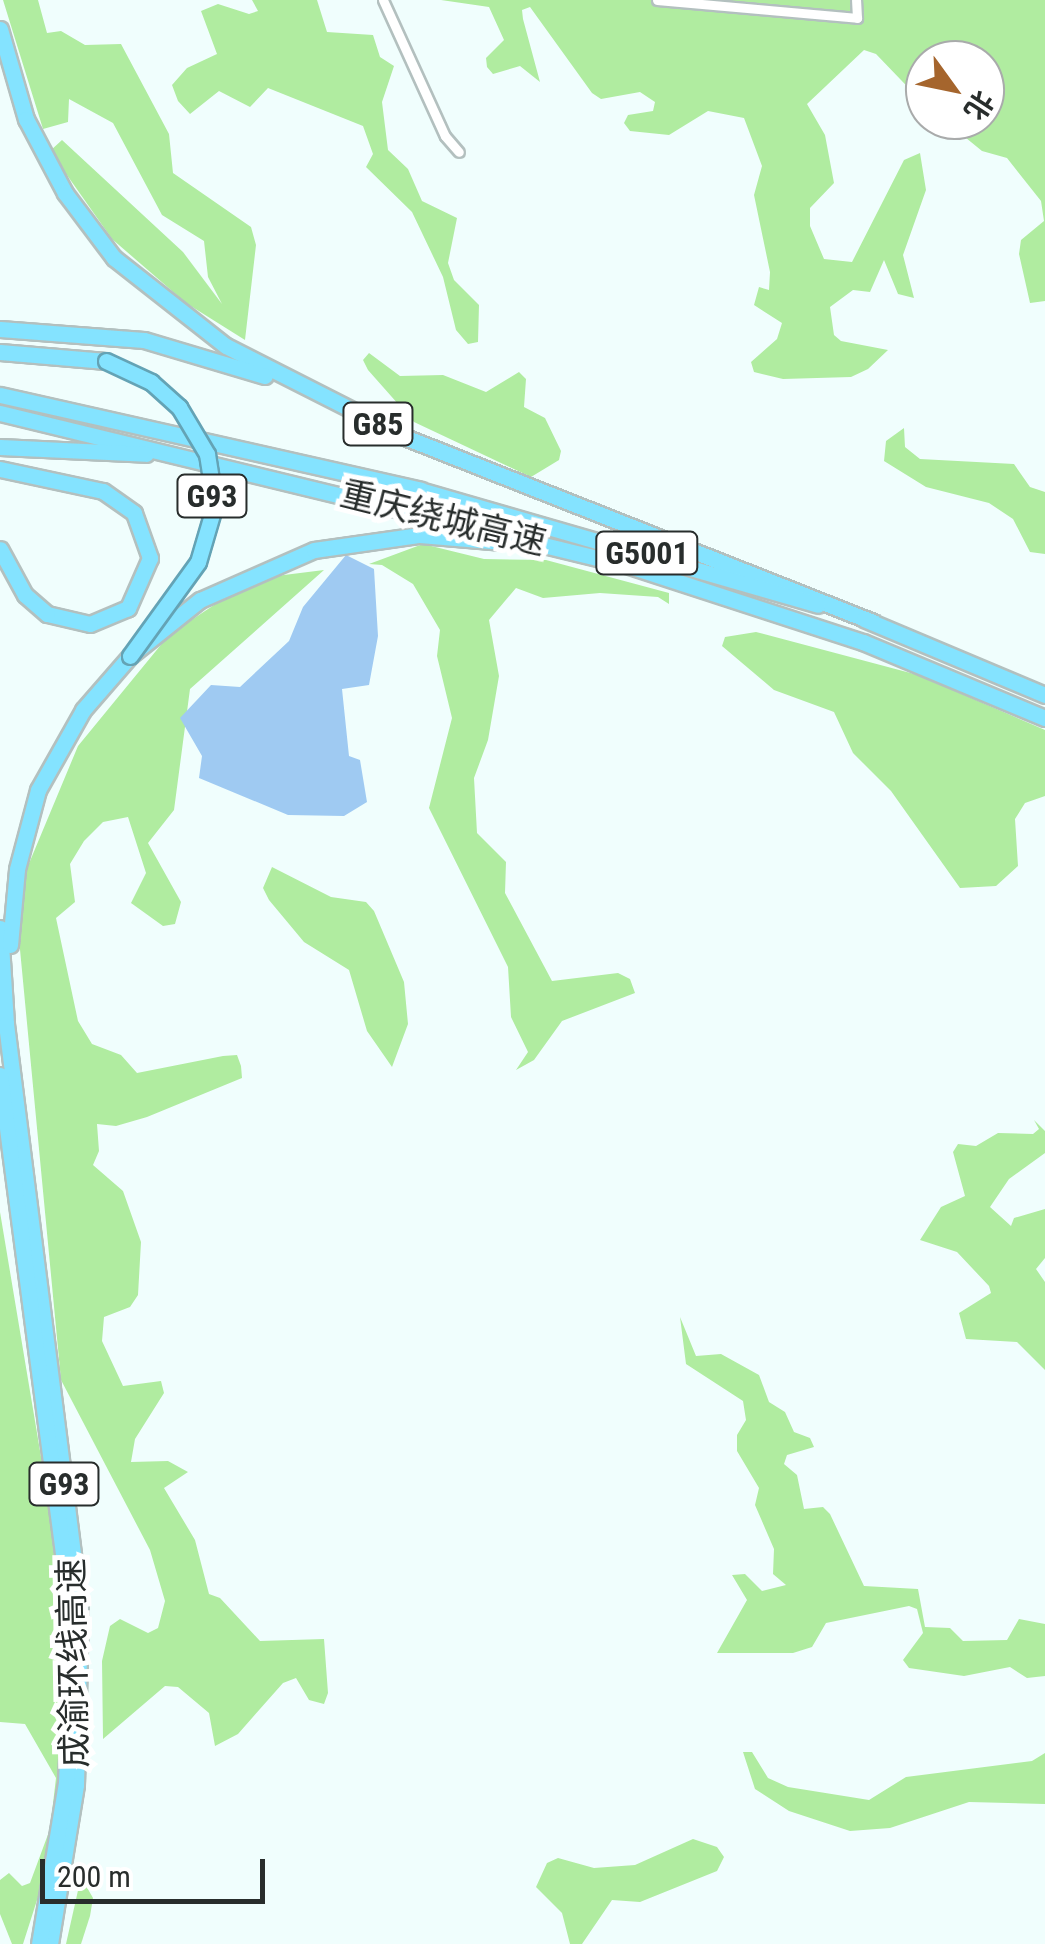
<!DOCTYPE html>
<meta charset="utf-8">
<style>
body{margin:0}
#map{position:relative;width:1045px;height:1944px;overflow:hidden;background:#f0fefd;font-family:"Roboto Condensed","Noto Sans SC",sans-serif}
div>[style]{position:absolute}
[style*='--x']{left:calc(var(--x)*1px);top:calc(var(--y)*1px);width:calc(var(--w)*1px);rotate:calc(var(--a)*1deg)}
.green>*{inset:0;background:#b0eca0}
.water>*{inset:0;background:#9fcaf2}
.roads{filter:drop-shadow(2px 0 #b3c0bf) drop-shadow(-2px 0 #b3c0bf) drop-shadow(0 2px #b3c0bf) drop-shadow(0 -2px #b3c0bf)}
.street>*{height:9px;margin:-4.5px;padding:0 4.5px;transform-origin:4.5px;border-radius:4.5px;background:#fff}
.highway>*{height:15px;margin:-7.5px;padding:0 7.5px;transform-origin:7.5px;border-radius:7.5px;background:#84e3ff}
.bridges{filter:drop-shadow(2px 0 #64a3b5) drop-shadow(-2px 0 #64a3b5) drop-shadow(0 2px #64a3b5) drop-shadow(0 -2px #64a3b5)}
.highway-bridge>*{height:15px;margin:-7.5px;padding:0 7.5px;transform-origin:7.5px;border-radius:7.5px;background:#84e3ff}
span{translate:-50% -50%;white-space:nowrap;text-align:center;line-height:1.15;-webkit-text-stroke:10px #fff;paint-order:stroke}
.shield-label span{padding:2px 8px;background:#fff;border:2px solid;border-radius:8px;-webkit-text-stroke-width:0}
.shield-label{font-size:32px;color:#282d2c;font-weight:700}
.street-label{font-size:35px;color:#282d2c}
.north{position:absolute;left:905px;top:40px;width:100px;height:100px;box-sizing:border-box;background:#fff;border:2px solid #a9abab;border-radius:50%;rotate:123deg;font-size:28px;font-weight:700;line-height:40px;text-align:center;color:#282d2c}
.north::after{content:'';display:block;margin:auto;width:35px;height:45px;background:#a5652d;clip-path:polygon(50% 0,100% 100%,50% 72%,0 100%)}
.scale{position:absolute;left:40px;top:1859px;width:225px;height:45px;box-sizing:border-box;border:5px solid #282d2c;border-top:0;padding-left:12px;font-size:30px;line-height:35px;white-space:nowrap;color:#282d2c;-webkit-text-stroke:8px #fff;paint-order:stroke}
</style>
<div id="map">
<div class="green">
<div style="clip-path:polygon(3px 0,38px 0,47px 33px,61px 31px,85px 45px,121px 44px,169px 134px,173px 173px,251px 227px,256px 245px,245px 340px,186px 303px,112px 239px,50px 151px,62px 140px,183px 252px,222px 304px,208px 277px,204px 241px,162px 215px,113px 123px,69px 99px,68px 122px,43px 129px)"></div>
<div style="clip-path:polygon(252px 0,317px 0,327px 32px,373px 35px,380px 57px,394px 66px,382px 102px,388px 150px,408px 169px,422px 201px,457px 218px,448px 263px,454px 280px,479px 305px,478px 342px,468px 344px,456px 330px,443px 277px,412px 212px,366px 167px,373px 154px,363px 126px,268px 88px,250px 107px,219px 91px,190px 114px,178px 101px,172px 85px,187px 68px,217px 54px,201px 11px,218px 4px,249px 14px,258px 11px)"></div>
<div style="clip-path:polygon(441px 0,1045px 0,1045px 301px,1030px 303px,1019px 254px,1021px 240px,1044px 221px,1041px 201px,1007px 158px,982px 151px,944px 120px,985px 120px,985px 60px,925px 60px,925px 105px,876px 54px,864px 50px,807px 104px,825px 135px,834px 183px,810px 208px,810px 226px,824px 259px,852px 262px,904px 160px,920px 153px,926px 190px,903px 255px,914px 298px,898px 294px,884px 260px,870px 292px,853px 290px,830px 307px,834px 335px,841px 341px,888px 350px,868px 369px,851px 377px,783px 379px,754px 372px,751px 362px,777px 339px,782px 323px,754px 305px,759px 287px,769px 290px,770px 272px,754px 195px,762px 166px,744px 118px,708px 111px,669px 135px,630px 131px,624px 123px,628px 115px,653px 111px,655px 102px,640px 92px,601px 99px,592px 93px,530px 7px,522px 10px,523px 19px,540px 82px,520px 66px,493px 74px,487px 67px,486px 58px,504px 40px,489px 7px)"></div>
<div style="clip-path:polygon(369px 353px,400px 376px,443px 375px,486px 392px,519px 372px,526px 379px,524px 407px,545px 418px,561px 451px,559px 460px,531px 477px,414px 422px,368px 370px,363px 360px)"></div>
<div style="clip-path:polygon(904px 428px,905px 447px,920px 459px,1014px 464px,1030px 487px,1045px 492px,1045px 554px,1030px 552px,1013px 519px,989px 503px,926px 487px,884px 461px,886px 441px)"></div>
<div style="clip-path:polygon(423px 544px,484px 559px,546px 560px,669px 593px,669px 604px,658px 597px,600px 593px,543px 598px,516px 588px,489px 620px,499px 676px,488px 740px,474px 778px,477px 833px,506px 862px,505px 893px,552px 981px,618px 973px,630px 979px,635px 993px,562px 1021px,534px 1060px,516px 1070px,528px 1052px,511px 1017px,508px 967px,429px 808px,452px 718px,437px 656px,440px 630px,413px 584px,382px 565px,369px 564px)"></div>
<div style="clip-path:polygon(324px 570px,190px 689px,174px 810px,148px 843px,181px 902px,175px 924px,163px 926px,131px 903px,146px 873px,128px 817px,103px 822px,84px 841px,70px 864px,75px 902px,56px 918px,78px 1021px,92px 1044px,121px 1055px,137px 1073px,223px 1056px,237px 1055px,241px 1066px,242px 1078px,147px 1117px,116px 1126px,97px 1124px,99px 1151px,93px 1165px,123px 1191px,141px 1242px,138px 1295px,130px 1307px,104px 1317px,102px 1341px,123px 1386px,161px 1381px,164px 1393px,135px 1439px,131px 1462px,168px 1461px,188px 1472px,164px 1488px,195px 1540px,209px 1594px,220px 1598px,260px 1641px,324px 1639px,328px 1693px,324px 1704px,309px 1700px,296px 1678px,283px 1683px,238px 1734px,215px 1746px,209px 1713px,178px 1687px,165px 1686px,103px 1739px,102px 1661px,110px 1626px,120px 1619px,148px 1633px,158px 1628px,165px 1601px,150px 1550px,61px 1380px,15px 897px,78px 746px,169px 635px,253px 579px)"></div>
<div style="clip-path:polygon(756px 632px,918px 675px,1045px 730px,1045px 796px,1025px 803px,1015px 819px,1018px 866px,996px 886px,960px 888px,891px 791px,853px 753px,834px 712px,774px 690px,722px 646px,725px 637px)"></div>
<div style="clip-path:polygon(272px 867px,331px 897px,366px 902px,374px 911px,404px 982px,408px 1024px,392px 1067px,367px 1031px,349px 970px,304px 942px,269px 900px,263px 888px)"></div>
<div style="clip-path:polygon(1034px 1120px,1045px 1131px,1045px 1153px,1009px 1179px,990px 1207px,1011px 1226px,1014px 1218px,1045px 1209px,1045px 1258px,1036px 1269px,1045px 1282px,1045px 1370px,1017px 1342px,966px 1339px,959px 1313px,991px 1293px,989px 1286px,957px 1252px,920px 1240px,941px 1207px,965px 1196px,953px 1152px,958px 1144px,976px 1146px,998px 1133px,1033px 1134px,1039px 1129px)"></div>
<div style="clip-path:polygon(0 1212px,70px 1630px,61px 1771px,45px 1875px,23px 1944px,12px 1944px,0 1914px,0 1880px,9px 1873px,22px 1886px,30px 1883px,50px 1829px,56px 1778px,25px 1724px,0 1722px)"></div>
<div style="clip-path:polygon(680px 1317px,696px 1356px,721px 1354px,759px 1375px,769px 1402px,785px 1412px,794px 1432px,810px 1438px,814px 1447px,787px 1455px,784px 1464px,797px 1475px,804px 1509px,823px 1507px,830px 1514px,864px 1586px,918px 1589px,925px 1627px,950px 1628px,963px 1641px,1007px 1640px,1019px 1619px,1045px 1624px,1045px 1676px,1027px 1678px,1010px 1667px,964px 1676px,909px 1668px,903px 1660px,923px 1633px,917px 1609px,909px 1606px,826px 1623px,812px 1647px,793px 1653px,717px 1653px,747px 1600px,732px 1575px,745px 1574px,762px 1591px,786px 1585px,773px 1574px,774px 1549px,755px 1505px,759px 1488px,737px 1451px,737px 1435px,746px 1420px,743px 1401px,686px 1364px)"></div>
<div style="clip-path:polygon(743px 1752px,752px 1752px,768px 1778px,788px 1787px,869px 1800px,906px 1777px,1032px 1761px,1045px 1753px,1045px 1804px,969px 1802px,890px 1828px,850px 1831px,789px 1811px,755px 1789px)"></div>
<div style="clip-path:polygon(693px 1839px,717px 1847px,724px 1857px,717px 1871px,640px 1902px,612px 1900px,582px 1944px,570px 1944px,562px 1913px,536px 1887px,547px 1863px,558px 1858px,594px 1868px,635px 1865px)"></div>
<div style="clip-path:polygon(81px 1877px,93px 1898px,90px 1916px,81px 1944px,66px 1944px)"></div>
</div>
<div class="water">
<div style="clip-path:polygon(346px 555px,374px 569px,378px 636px,369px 685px,342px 689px,349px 756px,360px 760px,367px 802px,344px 816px,288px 815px,199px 778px,202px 756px,180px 718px,211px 685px,240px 687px,289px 641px,303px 607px)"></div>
</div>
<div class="roads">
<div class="street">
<div style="--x:383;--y:0;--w:149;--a:65.5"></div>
<div style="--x:445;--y:136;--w:21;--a:49"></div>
<div style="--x:657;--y:0;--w:201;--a:5.1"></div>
<div style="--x:857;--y:18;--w:18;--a:-93"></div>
</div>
<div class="highway">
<div style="--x:0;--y:29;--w:94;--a:73.9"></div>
<div style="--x:26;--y:119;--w:84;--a:62.2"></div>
<div style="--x:65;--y:193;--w:81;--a:53"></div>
<div style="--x:114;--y:258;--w:142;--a:38.2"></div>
<div style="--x:226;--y:346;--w:203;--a:26.9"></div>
<div style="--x:407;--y:438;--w:501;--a:21.55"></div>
<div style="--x:0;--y:329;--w:144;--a:4.4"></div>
<div style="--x:144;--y:340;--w:126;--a:16.6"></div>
<div style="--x:0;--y:352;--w:106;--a:4.9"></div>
<div style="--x:0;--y:395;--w:431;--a:12.7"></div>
<div style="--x:420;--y:490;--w:414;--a:16.1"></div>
<div style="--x:0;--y:413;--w:644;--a:13.65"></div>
<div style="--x:626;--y:565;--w:249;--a:18"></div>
<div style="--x:863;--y:642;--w:197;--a:22.7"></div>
<div style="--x:0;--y:447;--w:146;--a:2.7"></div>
<div style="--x:0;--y:469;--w:105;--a:12.1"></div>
<div style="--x:103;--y:491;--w:38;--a:35"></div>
<div style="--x:134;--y:513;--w:48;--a:70.4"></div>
<div style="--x:150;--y:558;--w:55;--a:113.7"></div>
<div style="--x:128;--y:608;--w:41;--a:157.2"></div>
<div style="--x:90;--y:624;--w:44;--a:-166.9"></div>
<div style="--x:47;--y:614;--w:29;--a:-139"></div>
<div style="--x:25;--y:595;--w:52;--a:-118.5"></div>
<div style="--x:864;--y:619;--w:196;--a:22.8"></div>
<div style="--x:0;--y:928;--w:96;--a:86.4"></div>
<div style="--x:6;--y:1024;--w:590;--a:82.79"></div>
<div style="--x:80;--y:1609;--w:176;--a:91.3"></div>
<div style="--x:76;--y:1785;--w:161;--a:99.3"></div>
<div style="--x:10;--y:945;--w:76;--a:-84.7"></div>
<div style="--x:17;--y:869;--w:82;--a:-75.1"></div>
<div style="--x:38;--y:790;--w:92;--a:-60.6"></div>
<div style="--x:83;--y:710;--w:72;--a:-49"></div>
<div style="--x:130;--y:656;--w:90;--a:-38.7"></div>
<div style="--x:200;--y:600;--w:124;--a:-23.7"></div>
<div style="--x:314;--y:550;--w:107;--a:-8.1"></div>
<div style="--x:420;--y:535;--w:83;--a:4.8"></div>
<div style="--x:0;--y:1075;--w:491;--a:82.5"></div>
<div style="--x:39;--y:1944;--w:163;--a:-80.5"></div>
<div style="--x:66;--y:1783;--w:123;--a:-87.7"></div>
</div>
</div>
<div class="bridges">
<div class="highway-bridge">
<div style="--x:106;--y:361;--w:50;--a:25"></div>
<div style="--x:151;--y:382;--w:38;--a:42"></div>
<div style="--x:179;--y:407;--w:55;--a:59.2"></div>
<div style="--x:207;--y:454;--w:33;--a:81"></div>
<div style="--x:212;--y:487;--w:24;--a:88"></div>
<div style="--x:213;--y:511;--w:53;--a:106.4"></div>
<div style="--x:198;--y:562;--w:116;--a:125.9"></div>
</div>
</div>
<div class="shield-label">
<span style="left:378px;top:424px">G85</span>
<span style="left:212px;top:496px">G93</span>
<span style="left:647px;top:553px">G5001</span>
<span style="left:64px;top:1484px">G93</span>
</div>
<div class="street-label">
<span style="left:443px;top:519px;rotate:14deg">重庆绕城高速</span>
<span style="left:74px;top:1663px;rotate:-91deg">成渝环线高速</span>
</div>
<div class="north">北</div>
<div class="scale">200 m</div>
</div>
